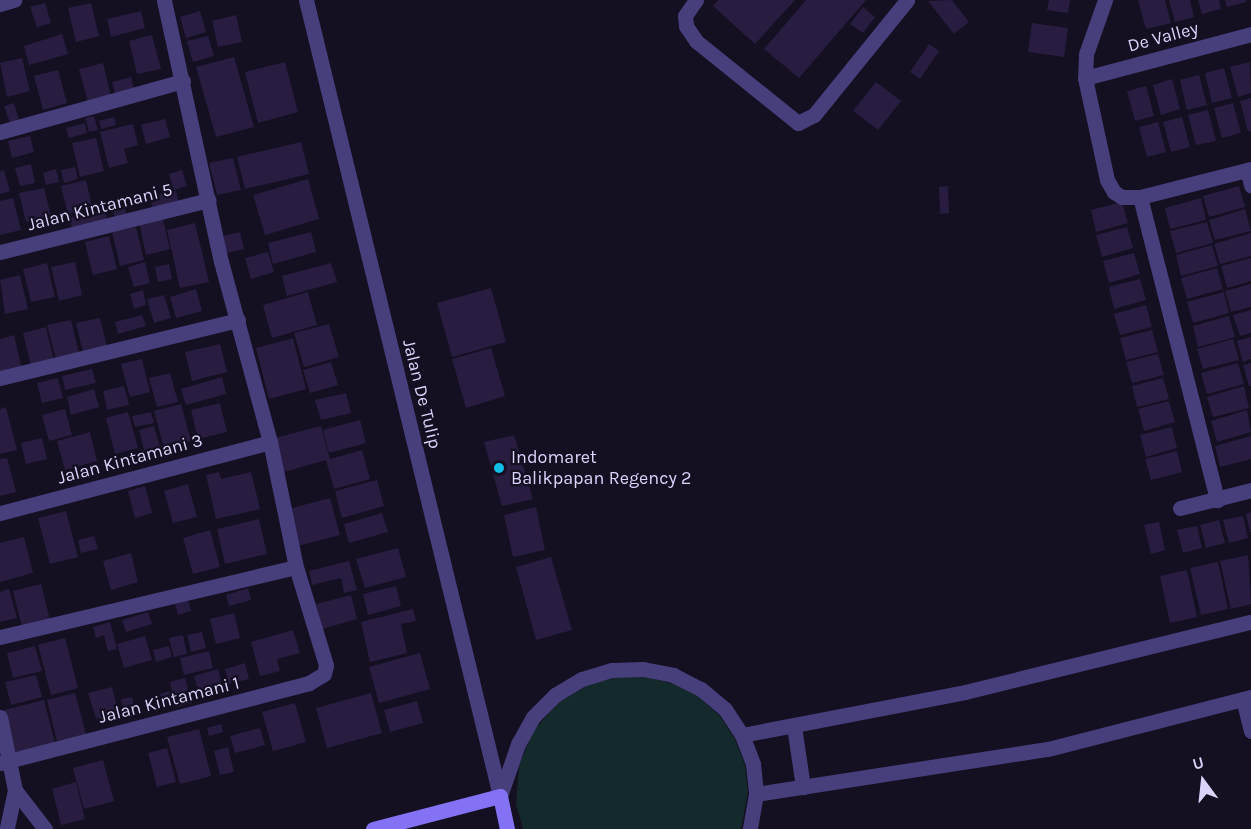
<!DOCTYPE html>
<style>
body{margin:0}
#map{position:relative;width:1251px;height:829px;overflow:hidden;background:#140f21;font-family:Karla,sans-serif}
div>[style]{position:absolute}
[style*='--x']{left:calc(var(--x)*1px);top:calc(var(--y)*1px);width:calc(var(--w)*1px);rotate:calc(var(--a)*1deg)}
.green>*{inset:0;background:#13292b}
.building>*{inset:0;background:#281d41}
.street>*{height:15px;margin:-7.5px;padding:0 7.5px;transform-origin:7.5px;border-radius:7.5px;background:#473e7c}
.secondary>*{height:15px;margin:-7.5px;padding:0 7.5px;transform-origin:7.5px;border-radius:7.5px;background:#8372f3}
.dots>*{width:16px;height:16px;translate:-50% -50%;box-sizing:border-box;border:3px solid #140f21;border-radius:50%}
span{translate:-50% -50%;white-space:nowrap;text-align:center;line-height:1.15;-webkit-text-stroke:4.5px #140f21;paint-order:stroke}
.street-label{font-size:18px;color:#dcd3fb}
.poi-label{font-size:18px;color:#dcd3fb}
.left{translate:0 -50%;text-align:left}
.north{position:absolute;left:1173px;top:751px;width:60px;height:60px;-webkit-text-stroke:4px #140f21;paint-order:stroke;rotate:345deg;font-size:16px;font-weight:700;line-height:24px;text-align:center;color:#dcd3fb}
.north::after{content:'';display:block;margin:auto;width:21px;height:27px;background:#dcd3fb;clip-path:polygon(50% 0,100% 100%,50% 72%,0 100%)}
</style>
<div id="map">
<div class="green">
<div style="clip-path:polygon(619px 677px,647px 677px,674px 684px,699px 697px,720px 716px,735px 739px,745px 765px,748px 792px,741px 829px,523px 829px,516px 804px,519px 766px,533px 731px,559px 702px,592px 683px)"></div>
</div>
<div class="building">
<div style="clip-path:polygon(718px 0,795px 0,755px 44px,713px 6px)"></div>
<div style="clip-path:polygon(806px 0,866px 0,799px 78px,764px 49px)"></div>
<div style="clip-path:polygon(952px 0,969px 22px,954px 34px,928px 1px)"></div>
<div style="clip-path:polygon(1049px 0,1070px 0,1068px 13px,1047px 10px)"></div>
<div style="clip-path:polygon(1138px 0,1165px 0,1171px 23px,1146px 29px)"></div>
<div style="clip-path:polygon(1169px 0,1190px 0,1194px 17px,1175px 22px)"></div>
<div style="clip-path:polygon(1198px 0,1219px 0,1221px 9px,1202px 14px)"></div>
<div style="clip-path:polygon(1225px 0,1246px 0,1246px 2px,1227px 7px)"></div>
<div style="clip-path:polygon(45px 3px,51px 23px,37px 27px,30px 7px)"></div>
<div style="clip-path:polygon(91px 3px,99px 36px,76px 42px,68px 8px)"></div>
<div style="clip-path:polygon(863px 7px,875px 17px,863px 33px,850px 24px)"></div>
<div style="clip-path:polygon(141px 11px,145px 28px,111px 37px,107px 19px)"></div>
<div style="clip-path:polygon(200px 11px,206px 32px,186px 38px,180px 17px)"></div>
<div style="clip-path:polygon(236px 15px,242px 42px,218px 47px,212px 21px)"></div>
<div style="clip-path:polygon(1032px 23px,1068px 28px,1064px 57px,1028px 52px)"></div>
<div style="clip-path:polygon(62px 34px,68px 54px,29px 65px,24px 46px)"></div>
<div style="clip-path:polygon(152px 35px,161px 69px,137px 74px,129px 41px)"></div>
<div style="clip-path:polygon(208px 36px,214px 56px,193px 62px,187px 41px)"></div>
<div style="clip-path:polygon(929px 44px,939px 51px,920px 79px,910px 72px)"></div>
<div style="clip-path:polygon(234px 57px,254px 127px,216px 137px,196px 67px)"></div>
<div style="clip-path:polygon(22px 58px,30px 91px,7px 97px,0 63px)"></div>
<div style="clip-path:polygon(285px 62px,298px 112px,258px 123px,245px 72px)"></div>
<div style="clip-path:polygon(1250px 62px,1251px 93px,1238px 97px,1230px 67px)"></div>
<div style="clip-path:polygon(103px 63px,111px 96px,88px 102px,79px 69px)"></div>
<div style="clip-path:polygon(1224px 68px,1232px 98px,1212px 103px,1205px 73px)"></div>
<div style="clip-path:polygon(58px 70px,67px 103px,43px 110px,34px 76px)"></div>
<div style="clip-path:polygon(1199px 75px,1207px 105px,1187px 110px,1180px 80px)"></div>
<div style="clip-path:polygon(131px 77px,135px 92px,116px 97px,112px 82px)"></div>
<div style="clip-path:polygon(1172px 79px,1180px 109px,1161px 115px,1153px 85px)"></div>
<div style="clip-path:polygon(876px 82px,901px 101px,878px 130px,853px 111px)"></div>
<div style="clip-path:polygon(1146px 86px,1154px 116px,1135px 121px,1127px 91px)"></div>
<div style="clip-path:polygon(1251px 98px,1251px 131px,1248px 132px,1240px 101px)"></div>
<div style="clip-path:polygon(14px 103px,19px 120px,10px 123px,4px 106px)"></div>
<div style="clip-path:polygon(1233px 103px,1241px 133px,1222px 138px,1214px 108px)"></div>
<div style="clip-path:polygon(1208px 110px,1216px 141px,1196px 145px,1188px 115px)"></div>
<div style="clip-path:polygon(94px 116px,98px 130px,89px 132px,85px 118px)"></div>
<div style="clip-path:polygon(114px 117px,116px 125px,101px 129px,99px 121px)"></div>
<div style="clip-path:polygon(1182px 117px,1190px 147px,1171px 152px,1163px 122px)"></div>
<div style="clip-path:polygon(165px 119px,170px 137px,146px 144px,141px 125px)"></div>
<div style="clip-path:polygon(1158px 122px,1166px 152px,1147px 157px,1139px 127px)"></div>
<div style="clip-path:polygon(85px 123px,87px 133px,69px 138px,66px 128px)"></div>
<div style="clip-path:polygon(133px 124px,138px 145px,124px 149px,128px 163px,109px 168px,100px 132px)"></div>
<div style="clip-path:polygon(30px 136px,34px 152px,12px 158px,8px 141px)"></div>
<div style="clip-path:polygon(96px 138px,104px 171px,80px 177px,72px 143px)"></div>
<div style="clip-path:polygon(301px 142px,309px 174px,245px 189px,237px 157px)"></div>
<div style="clip-path:polygon(233px 158px,241px 190px,217px 195px,209px 163px)"></div>
<div style="clip-path:polygon(31px 164px,35px 183px,20px 186px,15px 168px)"></div>
<div style="clip-path:polygon(75px 167px,78px 179px,64px 183px,61px 170px)"></div>
<div style="clip-path:polygon(56px 169px,59px 182px,46px 185px,43px 173px)"></div>
<div style="clip-path:polygon(4px 170px,10px 191px,0 194px,0 171px)"></div>
<div style="clip-path:polygon(182px 170px,187px 186px,174px 190px,169px 174px)"></div>
<div style="clip-path:polygon(308px 179px,319px 219px,265px 235px,253px 195px)"></div>
<div style="clip-path:polygon(86px 180px,92px 207px,68px 214px,61px 186px)"></div>
<div style="clip-path:polygon(948px 186px,949px 213px,940px 214px,939px 187px)"></div>
<div style="clip-path:polygon(1239px 186px,1245px 207px,1209px 217px,1203px 196px)"></div>
<div style="clip-path:polygon(44px 188px,51px 216px,26px 222px,19px 193px)"></div>
<div style="clip-path:polygon(176px 191px,179px 204px,153px 210px,150px 197px)"></div>
<div style="clip-path:polygon(13px 198px,21px 230px,0 235px,0 201px)"></div>
<div style="clip-path:polygon(1201px 198px,1206px 220px,1170px 229px,1165px 208px)"></div>
<div style="clip-path:polygon(1122px 202px,1128px 223px,1096px 232px,1091px 210px)"></div>
<div style="clip-path:polygon(125px 207px,127px 218px,115px 221px,113px 210px)"></div>
<div style="clip-path:polygon(105px 209px,107px 219px,72px 228px,69px 218px)"></div>
<div style="clip-path:polygon(1245px 209px,1251px 231px,1215px 240px,1209px 220px)"></div>
<div style="clip-path:polygon(162px 216px,170px 249px,146px 255px,139px 222px)"></div>
<div style="clip-path:polygon(1207px 222px,1213px 243px,1176px 253px,1170px 231px)"></div>
<div style="clip-path:polygon(195px 223px,209px 282px,180px 288px,167px 230px)"></div>
<div style="clip-path:polygon(136px 227px,144px 260px,120px 266px,112px 232px)"></div>
<div style="clip-path:polygon(1127px 227px,1133px 248px,1102px 257px,1096px 235px)"></div>
<div style="clip-path:polygon(240px 232px,244px 249px,223px 254px,218px 237px)"></div>
<div style="clip-path:polygon(311px 232px,316px 252px,273px 264px,268px 243px)"></div>
<div style="clip-path:polygon(1251px 233px,1251px 256px,1220px 264px,1214px 244px)"></div>
<div style="clip-path:polygon(109px 236px,117px 269px,93px 275px,85px 242px)"></div>
<div style="clip-path:polygon(1212px 245px,1218px 266px,1181px 276px,1176px 255px)"></div>
<div style="clip-path:polygon(268px 252px,274px 272px,251px 279px,245px 258px)"></div>
<div style="clip-path:polygon(1134px 253px,1140px 274px,1109px 283px,1103px 261px)"></div>
<div style="clip-path:polygon(1251px 258px,1251px 281px,1227px 288px,1221px 266px)"></div>
<div style="clip-path:polygon(75px 262px,82px 295px,59px 301px,51px 267px)"></div>
<div style="clip-path:polygon(145px 262px,150px 283px,134px 287px,128px 267px)"></div>
<div style="clip-path:polygon(47px 263px,55px 297px,31px 302px,23px 269px)"></div>
<div style="clip-path:polygon(331px 263px,337px 282px,287px 296px,282px 276px)"></div>
<div style="clip-path:polygon(169px 264px,172px 279px,158px 282px,155px 267px)"></div>
<div style="clip-path:polygon(1217px 268px,1223px 289px,1187px 299px,1181px 278px)"></div>
<div style="clip-path:polygon(20px 275px,28px 309px,5px 314px,0 280px)"></div>
<div style="clip-path:polygon(1140px 279px,1146px 300px,1114px 309px,1109px 287px)"></div>
<div style="clip-path:polygon(1251px 284px,1251px 307px,1231px 312px,1225px 291px)"></div>
<div style="clip-path:polygon(491px 288px,506px 342px,452px 357px,437px 303px)"></div>
<div style="clip-path:polygon(196px 289px,202px 311px,176px 318px,170px 297px)"></div>
<div style="clip-path:polygon(143px 290px,146px 305px,134px 309px,130px 294px)"></div>
<div style="clip-path:polygon(308px 292px,317px 325px,272px 338px,263px 305px)"></div>
<div style="clip-path:polygon(1224px 292px,1229px 313px,1193px 323px,1187px 302px)"></div>
<div style="clip-path:polygon(164px 295px,171px 318px,154px 323px,147px 299px)"></div>
<div style="clip-path:polygon(1146px 305px,1152px 327px,1120px 335px,1114px 314px)"></div>
<div style="clip-path:polygon(1251px 310px,1251px 333px,1240px 336px,1233px 315px)"></div>
<div style="clip-path:polygon(142px 315px,146px 326px,118px 334px,115px 322px)"></div>
<div style="clip-path:polygon(1229px 316px,1235px 337px,1198px 347px,1193px 326px)"></div>
<div style="clip-path:polygon(100px 318px,108px 351px,84px 357px,76px 323px)"></div>
<div style="clip-path:polygon(71px 320px,79px 353px,56px 359px,47px 325px)"></div>
<div style="clip-path:polygon(329px 324px,339px 357px,304px 367px,294px 333px)"></div>
<div style="clip-path:polygon(46px 327px,54px 361px,31px 366px,23px 333px)"></div>
<div style="clip-path:polygon(1152px 330px,1158px 352px,1126px 360px,1120px 338px)"></div>
<div style="clip-path:polygon(14px 335px,22px 369px,0 374px,0 339px)"></div>
<div style="clip-path:polygon(1251px 337px,1251px 359px,1243px 362px,1237px 341px)"></div>
<div style="clip-path:polygon(293px 338px,306px 389px,269px 399px,256px 348px)"></div>
<div style="clip-path:polygon(1233px 339px,1239px 360px,1203px 369px,1197px 349px)"></div>
<div style="clip-path:polygon(220px 344px,227px 372px,192px 381px,185px 352px)"></div>
<div style="clip-path:polygon(491px 348px,505px 396px,466px 408px,452px 359px)"></div>
<div style="clip-path:polygon(1158px 354px,1164px 375px,1132px 383px,1126px 362px)"></div>
<div style="clip-path:polygon(142px 359px,150px 392px,130px 397px,121px 364px)"></div>
<div style="clip-path:polygon(331px 362px,338px 385px,310px 393px,303px 370px)"></div>
<div style="clip-path:polygon(1238px 363px,1244px 384px,1207px 394px,1201px 373px)"></div>
<div style="clip-path:polygon(1251px 363px,1251px 386px,1249px 386px,1243px 365px)"></div>
<div style="clip-path:polygon(92px 369px,96px 383px,65px 390px,62px 376px)"></div>
<div style="clip-path:polygon(170px 373px,178px 402px,157px 407px,149px 378px)"></div>
<div style="clip-path:polygon(222px 377px,226px 394px,186px 405px,181px 389px)"></div>
<div style="clip-path:polygon(58px 378px,63px 398px,42px 403px,37px 383px)"></div>
<div style="clip-path:polygon(1163px 378px,1169px 399px,1137px 407px,1132px 386px)"></div>
<div style="clip-path:polygon(124px 386px,129px 405px,107px 410px,103px 391px)"></div>
<div style="clip-path:polygon(1244px 386px,1249px 408px,1213px 417px,1207px 397px)"></div>
<div style="clip-path:polygon(94px 389px,99px 407px,71px 415px,67px 397px)"></div>
<div style="clip-path:polygon(346px 393px,351px 413px,321px 420px,315px 400px)"></div>
<div style="clip-path:polygon(1169px 401px,1175px 422px,1144px 431px,1138px 409px)"></div>
<div style="clip-path:polygon(220px 403px,227px 432px,198px 439px,191px 410px)"></div>
<div style="clip-path:polygon(181px 404px,191px 441px,164px 448px,154px 411px)"></div>
<div style="clip-path:polygon(6px 407px,17px 450px,0 454px,0 409px)"></div>
<div style="clip-path:polygon(65px 409px,72px 435px,49px 441px,42px 415px)"></div>
<div style="clip-path:polygon(1247px 410px,1251px 432px,1217px 442px,1211px 421px)"></div>
<div style="clip-path:polygon(128px 412px,138px 448px,115px 454px,106px 418px)"></div>
<div style="clip-path:polygon(151px 412px,154px 423px,135px 427px,132px 416px)"></div>
<div style="clip-path:polygon(360px 420px,366px 443px,329px 453px,323px 430px)"></div>
<div style="clip-path:polygon(154px 426px,162px 454px,146px 458px,139px 430px)"></div>
<div style="clip-path:polygon(321px 426px,330px 459px,362px 450px,370px 479px,334px 489px,326px 460px,284px 472px,275px 438px)"></div>
<div style="clip-path:polygon(1172px 427px,1177px 448px,1146px 457px,1140px 435px)"></div>
<div style="clip-path:polygon(90px 432px,97px 461px,65px 470px,57px 441px)"></div>
<div style="clip-path:polygon(514px 435px,533px 499px,502px 506px,484px 442px)"></div>
<div style="clip-path:polygon(1251px 436px,1251px 459px,1220px 467px,1215px 446px)"></div>
<div style="clip-path:polygon(42px 438px,47px 459px,26px 464px,21px 443px)"></div>
<div style="clip-path:polygon(1177px 451px,1182px 472px,1151px 480px,1145px 459px)"></div>
<div style="clip-path:polygon(7px 458px,16px 492px,0 496px,0 459px)"></div>
<div style="clip-path:polygon(219px 472px,221px 479px,251px 472px,260px 509px,216px 519px,206px 475px)"></div>
<div style="clip-path:polygon(377px 480px,384px 506px,342px 518px,335px 491px)"></div>
<div style="clip-path:polygon(188px 484px,197px 517px,173px 523px,164px 491px)"></div>
<div style="clip-path:polygon(145px 486px,152px 513px,135px 518px,128px 491px)"></div>
<div style="clip-path:polygon(330px 498px,340px 535px,298px 546px,288px 509px)"></div>
<div style="clip-path:polygon(536px 507px,545px 550px,513px 557px,504px 515px)"></div>
<div style="clip-path:polygon(66px 511px,78px 557px,50px 564px,38px 518px)"></div>
<div style="clip-path:polygon(1251px 512px,1251px 532px,1250px 532px,1246px 514px)"></div>
<div style="clip-path:polygon(382px 513px,388px 532px,349px 543px,344px 524px)"></div>
<div style="clip-path:polygon(1243px 516px,1248px 538px,1229px 543px,1223px 520px)"></div>
<div style="clip-path:polygon(259px 519px,267px 554px,225px 564px,217px 529px)"></div>
<div style="clip-path:polygon(1219px 520px,1225px 543px,1206px 548px,1200px 525px)"></div>
<div style="clip-path:polygon(1159px 522px,1165px 550px,1151px 554px,1144px 525px)"></div>
<div style="clip-path:polygon(1197px 526px,1202px 548px,1183px 553px,1177px 530px)"></div>
<div style="clip-path:polygon(210px 530px,220px 567px,193px 574px,183px 538px)"></div>
<div style="clip-path:polygon(94px 536px,98px 549px,81px 553px,78px 540px)"></div>
<div style="clip-path:polygon(24px 537px,33px 573px,0 582px,0 543px)"></div>
<div style="clip-path:polygon(398px 548px,406px 577px,365px 588px,356px 559px)"></div>
<div style="clip-path:polygon(131px 553px,138px 582px,111px 590px,103px 561px)"></div>
<div style="clip-path:polygon(1248px 555px,1251px 604px,1231px 609px,1220px 561px)"></div>
<div style="clip-path:polygon(551px 557px,572px 630px,536px 640px,516px 567px)"></div>
<div style="clip-path:polygon(349px 561px,357px 590px,344px 593px,341px 578px,312px 585px,309px 571px)"></div>
<div style="clip-path:polygon(1218px 562px,1228px 609px,1201px 615px,1190px 568px)"></div>
<div style="clip-path:polygon(1187px 570px,1197px 617px,1170px 623px,1160px 576px)"></div>
<div style="clip-path:polygon(41px 584px,50px 620px,22px 627px,13px 591px)"></div>
<div style="clip-path:polygon(396px 586px,401px 606px,368px 615px,363px 594px)"></div>
<div style="clip-path:polygon(248px 588px,251px 600px,229px 606px,226px 595px)"></div>
<div style="clip-path:polygon(9px 589px,17px 618px,0 622px,0 592px)"></div>
<div style="clip-path:polygon(351px 595px,357px 619px,322px 629px,316px 604px)"></div>
<div style="clip-path:polygon(188px 600px,191px 611px,178px 615px,175px 604px)"></div>
<div style="clip-path:polygon(413px 609px,416px 621px,401px 624px,407px 653px,370px 662px,361px 622px)"></div>
<div style="clip-path:polygon(148px 612px,152px 624px,126px 632px,122px 620px)"></div>
<div style="clip-path:polygon(234px 613px,240px 638px,216px 644px,210px 619px)"></div>
<div style="clip-path:polygon(110px 622px,117px 649px,108px 651px,104px 635px,96px 638px,93px 627px)"></div>
<div style="clip-path:polygon(293px 630px,300px 653px,277px 659px,280px 671px,260px 676px,251px 642px)"></div>
<div style="clip-path:polygon(202px 632px,206px 648px,191px 652px,187px 635px)"></div>
<div style="clip-path:polygon(183px 635px,187px 654px,174px 657px,169px 638px)"></div>
<div style="clip-path:polygon(145px 636px,152px 660px,124px 668px,117px 644px)"></div>
<div style="clip-path:polygon(65px 638px,78px 688px,51px 695px,38px 645px)"></div>
<div style="clip-path:polygon(35px 646px,42px 671px,13px 678px,7px 653px)"></div>
<div style="clip-path:polygon(169px 646px,172px 657px,156px 662px,153px 650px)"></div>
<div style="clip-path:polygon(209px 651px,213px 668px,184px 675px,180px 658px)"></div>
<div style="clip-path:polygon(420px 653px,430px 689px,379px 703px,369px 667px)"></div>
<div style="clip-path:polygon(245px 663px,249px 679px,229px 684px,225px 669px)"></div>
<div style="clip-path:polygon(218px 669px,223px 689px,200px 695px,194px 676px)"></div>
<div style="clip-path:polygon(36px 675px,42px 697px,11px 705px,5px 682px)"></div>
<div style="clip-path:polygon(185px 678px,192px 703px,176px 707px,170px 682px)"></div>
<div style="clip-path:polygon(112px 687px,119px 715px,97px 721px,88px 693px)"></div>
<div style="clip-path:polygon(169px 691px,174px 707px,164px 709px,160px 694px)"></div>
<div style="clip-path:polygon(75px 693px,86px 734px,57px 741px,47px 700px)"></div>
<div style="clip-path:polygon(371px 693px,382px 733px,327px 748px,316px 708px)"></div>
<div style="clip-path:polygon(132px 697px,136px 716px,125px 719px,121px 699px)"></div>
<div style="clip-path:polygon(44px 700px,55px 743px,15px 752px,4px 710px)"></div>
<div style="clip-path:polygon(417px 701px,423px 723px,390px 732px,384px 710px)"></div>
<div style="clip-path:polygon(295px 703px,306px 742px,273px 751px,262px 712px)"></div>
<div style="clip-path:polygon(221px 724px,223px 732px,209px 736px,207px 728px)"></div>
<div style="clip-path:polygon(260px 728px,265px 745px,235px 753px,230px 736px)"></div>
<div style="clip-path:polygon(199px 729px,211px 776px,180px 784px,167px 737px)"></div>
<div style="clip-path:polygon(228px 747px,234px 772px,220px 775px,214px 751px)"></div>
<div style="clip-path:polygon(167px 748px,176px 782px,157px 787px,148px 753px)"></div>
<div style="clip-path:polygon(103px 760px,114px 801px,84px 809px,73px 768px)"></div>
<div style="clip-path:polygon(76px 782px,85px 819px,61px 825px,52px 789px)"></div>
</div>
<div class="street">
<div style="--x:306;--y:0;--w:819;--a:76.3"></div>
<div style="--x:696;--y:0;--w:19;--a:125"></div>
<div style="--x:685;--y:16;--w:10;--a:84"></div>
<div style="--x:686;--y:26;--w:18;--a:56"></div>
<div style="--x:696;--y:41;--w:131;--a:38.8"></div>
<div style="--x:798;--y:123;--w:18;--a:-27"></div>
<div style="--x:814;--y:115;--w:148;--a:-51"></div>
<div style="--x:1105;--y:0;--w:57;--a:109.4"></div>
<div style="--x:1086;--y:54;--w:24;--a:92"></div>
<div style="--x:1085;--y:78;--w:104;--a:77.8"></div>
<div style="--x:1107;--y:180;--w:14;--a:60"></div>
<div style="--x:1114;--y:192;--w:9;--a:32"></div>
<div style="--x:1122;--y:197;--w:18;--a:0"></div>
<div style="--x:1140;--y:197;--w:114;--a:-14.2"></div>
<div style="--x:0;--y:4;--w:15;--a:-16"></div>
<div style="--x:1085;--y:78;--w:172;--a:-14.8"></div>
<div style="--x:0;--y:132;--w:190;--a:-15.6"></div>
<div style="--x:1247;--y:170;--w:16;--a:75"></div>
<div style="--x:1140;--y:197;--w:313;--a:75.7"></div>
<div style="--x:0;--y:252;--w:215;--a:-14"></div>
<div style="--x:0;--y:378;--w:245;--a:-13.7"></div>
<div style="--x:1180;--y:508;--w:73;--a:-14.2"></div>
<div style="--x:0;--y:513;--w:279;--a:-14.7"></div>
<div style="--x:0;--y:637;--w:304;--a:-13.3"></div>
<div style="--x:1243;--y:699;--w:33;--a:76"></div>
<div style="--x:0;--y:717;--w:75;--a:78.4"></div>
<div style="--x:15;--y:790;--w:40;--a:102"></div>
<div style="--x:794;--y:726;--w:62;--a:81.6"></div>
<div style="--x:742;--y:735;--w:227;--a:-10.9"></div>
<div style="--x:965;--y:692;--w:294;--a:-13.8"></div>
<div style="--x:0;--y:763;--w:319;--a:-14.5"></div>
<div style="--x:309;--y:683;--w:17;--a:-31"></div>
<div style="--x:324;--y:674;--w:9;--a:-77"></div>
<div style="--x:326;--y:665;--w:102;--a:-107"></div>
<div style="--x:296;--y:567;--w:128;--a:-101.7"></div>
<div style="--x:270;--y:442;--w:187;--a:-105.2"></div>
<div style="--x:221;--y:262;--w:268;--a:-102.3"></div>
<div style="--x:15;--y:790;--w:49;--a:52.4"></div>
<div style="--x:756;--y:794;--w:295;--a:-8.8"></div>
<div style="--x:1048;--y:749;--w:210;--a:-14.4"></div>
<div style="--x:500;--y:796;--w:55;--a:-70.9"></div>
<div style="--x:518;--y:744;--w:31;--a:-61"></div>
<div style="--x:533;--y:717;--w:31;--a:-45"></div>
<div style="--x:555;--y:695;--w:31;--a:-31"></div>
<div style="--x:582;--y:679;--w:31;--a:-17"></div>
<div style="--x:612;--y:670;--w:31;--a:-2"></div>
<div style="--x:643;--y:669;--w:31;--a:11"></div>
<div style="--x:673;--y:675;--w:31;--a:27"></div>
<div style="--x:701;--y:689;--w:31;--a:40"></div>
<div style="--x:725;--y:709;--w:31;--a:57"></div>
<div style="--x:742;--y:735;--w:31;--a:69"></div>
<div style="--x:753;--y:764;--w:30;--a:84"></div>
<div style="--x:756;--y:794;--w:36;--a:100"></div>
</div>
<div class="secondary">
<div style="--x:373;--y:829;--w:131;--a:-14.6"></div>
<div style="--x:500;--y:796;--w:34;--a:78"></div>
</div>
<div class="dots">
<div style="left:499px;top:468px;background:#13bce7"></div>
</div>
<div class="street-label">
<span style="left:1163px;top:37px;rotate:-15deg">De Valley</span>
<span style="left:100px;top:207px;rotate:-14deg">Jalan Kintamani 5</span>
<span style="left:422px;top:394px;rotate:76deg">Jalan De Tulip</span>
<span style="left:130px;top:459px;rotate:-15deg">Jalan Kintamani 3</span>
<span style="left:169px;top:700px;rotate:-14deg">Jalan Kintamani 1</span>
</div>
<div class="poi-label">
<span class="left" style="left:511px;top:468px">Indomaret<br>Balikpapan Regency 2</span>
</div>
<div class="north">U</div>
</div>
